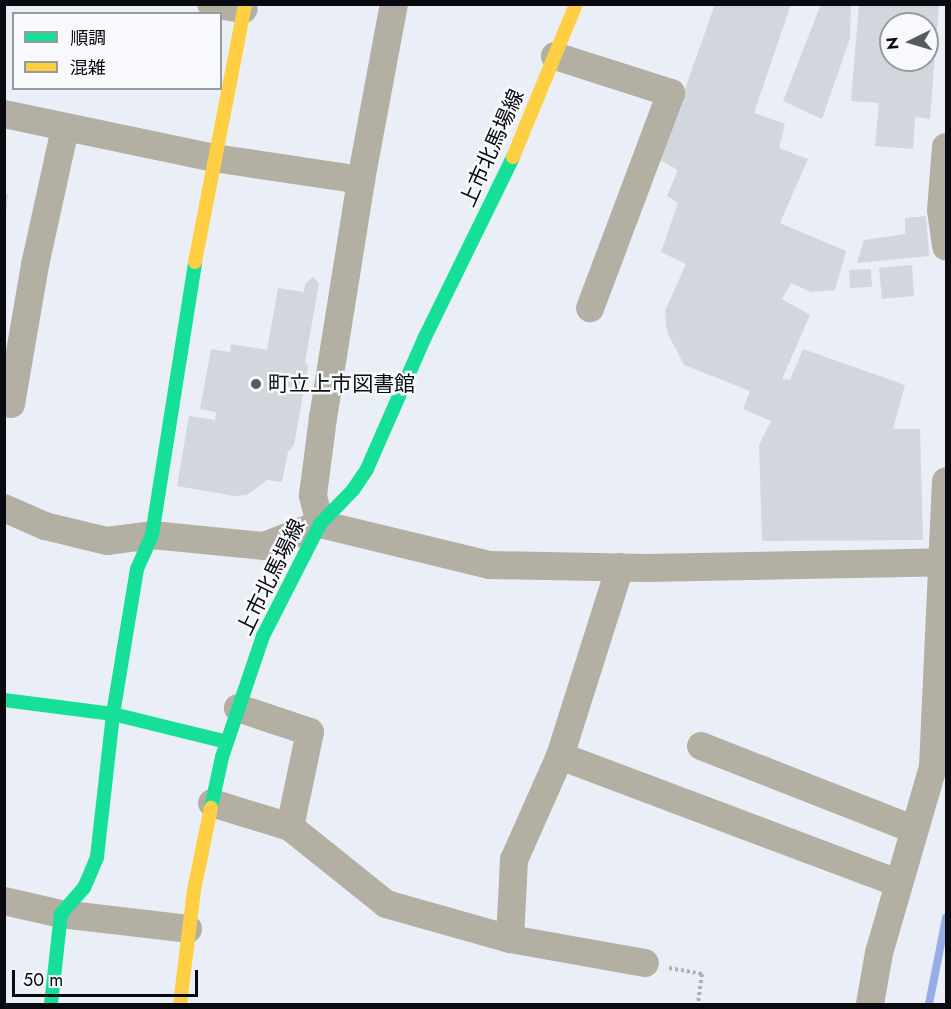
<!DOCTYPE html>
<meta charset="utf-8">
<style>
body{margin:0}
#map{position:relative;width:951px;height:1009px;overflow:hidden;background:#eaeef7;font-family:Jost,"Noto Sans JP",sans-serif}
div>[style]{position:absolute}
[style*='--x']{left:calc(var(--x)*1px);top:calc(var(--y)*1px);width:calc(var(--w)*1px);rotate:calc(var(--a)*1deg)}
.stream>*{height:8px;margin:-4px;padding:0 4px;transform-origin:4px;border-radius:4px;background:#97ade8}
.building>*{inset:0;background:#d2d6dd}
.path>*{height:4px;margin-top:-2px;transform-origin:0;background:repeating-linear-gradient(90deg,#b1afac 0 3px,transparent 0 6px)}
.street>*{height:28px;margin:-14px;padding:0 14px;transform-origin:14px;border-radius:14px;background:#b4afa3}
.fast>*{height:14px;margin:-7px;padding:0 7px;transform-origin:7px;border-radius:7px;background:#16e098}
.slow>*{height:14px;margin:-7px;padding:0 7px;transform-origin:7px;border-radius:7px;background:#ffcf43}
.dots>*{width:16px;height:16px;translate:-50% -50%;box-sizing:border-box;border:3px solid #f7f9fc;border-radius:50%}
span{translate:-50% -50%;white-space:nowrap;text-align:center;line-height:1.15;-webkit-text-stroke:5px #f7f9fc;paint-order:stroke}
.street-label{font-size:21px;color:#090b11}
.poi-label{font-size:21px;color:#090b11}
.left{translate:0 -50%;text-align:left}
.frame{position:absolute;inset:0;border:6px solid #090b11;pointer-events:none}
.legend{position:absolute;left:12px;top:12px;width:210px;height:78px;box-sizing:border-box;background:#f7f9fc;border:2px solid #989a9e;margin:0;padding:8px 10px;list-style:none;font-size:18px;color:#090b11}
.legend li{display:flex;align-items:center;gap:12px;height:30px}
.legend b{width:30px;border:2px solid #989a9e}
.north{position:absolute;left:879px;top:12px;width:60px;height:60px;box-sizing:border-box;background:#f7f9fc;border:2px solid #989a9e;border-radius:50%;rotate:265deg;font-size:16px;font-weight:700;line-height:24px;text-align:center;color:#090b11}
.north::after{content:'';display:block;margin:auto;width:21px;height:27px;background:#585a62;clip-path:polygon(50% 0,100% 100%,50% 72%,0 100%)}
.scale{position:absolute;left:12px;top:970px;width:186px;height:27px;box-sizing:border-box;border:3px solid #090b11;border-top:0;padding-left:8px;font-size:18px;line-height:21px;white-space:nowrap;color:#090b11;-webkit-text-stroke:4px #f7f9fc;paint-order:stroke}
</style>
<div id="map">
<div class="stream">
<div style="--x:929;--y:1004;--w:88;--a:-78.8"></div>
</div>
<div class="building">
<div style="clip-path:polygon(715px 4px,791px 4px,754px 113px,785px 124px,779px 148px,808px 159px,780px 223px,846px 251px,835px 290px,811px 292px,791px 283px,782px 299px,810px 315px,782px 379px,790px 380px,803px 349px,905px 385px,893px 429px,920px 429px,923px 540px,762px 541px,759px 445px,771px 421px,743px 409px,750px 391px,684px 365px,667px 332px,665px 311px,686px 264px,661px 252px,678px 203px,667px 196px,678px 170px,660px 160px)"></div>
<div style="clip-path:polygon(821px 4px,851px 4px,850px 38px,822px 119px,783px 101px)"></div>
<div style="clip-path:polygon(evenodd,859px 4px,939px 4px,930px 119px,915px 117px,913px 149px,875px 146px,879px 103px,851px 101px,859px 4px,891px 24px,927px 24px,927px 60px,891px 60px,891px 24px)"></div>
<div style="clip-path:polygon(4px 193px,8px 194px,6px 216px,4px 216px)"></div>
<div style="clip-path:polygon(926px 216px,929px 256px,857px 263px,864px 240px,905px 234px,905px 218px)"></div>
<div style="clip-path:polygon(912px 265px,914px 296px,882px 299px,879px 268px)"></div>
<div style="clip-path:polygon(871px 269px,872px 287px,850px 288px,849px 270px)"></div>
<div style="clip-path:polygon(313px 277px,319px 284px,305px 362px,308px 366px,294px 445px,288px 452px,282px 482px,267px 480px,247px 495px,234px 496px,177px 486px,189px 416px,215px 420px,216px 412px,200px 409px,211px 349px,230px 352px,231px 344px,267px 350px,278px 288px,304px 292px,305px 284px)"></div>
</div>
<div class="path">
<div style="--x:669;--y:968;--w:34;--a:10"></div>
<div style="--x:702;--y:974;--w:30;--a:98"></div>
</div>
<div class="street">
<div style="--x:211;--y:4;--w:33;--a:9"></div>
<div style="--x:555;--y:56;--w:122;--a:17.7"></div>
<div style="--x:671;--y:93;--w:230;--a:110.6"></div>
<div style="--x:4;--y:114;--w:215;--a:11.8"></div>
<div style="--x:214;--y:158;--w:149;--a:8.5"></div>
<div style="--x:946;--y:147;--w:63;--a:94.5"></div>
<div style="--x:941;--y:210;--w:37;--a:82"></div>
<div style="--x:11;--y:404;--w:141;--a:-80.2"></div>
<div style="--x:35;--y:265;--w:140;--a:-77.6"></div>
<div style="--x:4;--y:508;--w:45;--a:23.7"></div>
<div style="--x:45;--y:526;--w:64;--a:13.6"></div>
<div style="--x:107;--y:541;--w:45;--a:-7.6"></div>
<div style="--x:152;--y:535;--w:113;--a:5.6"></div>
<div style="--x:264;--y:546;--w:60;--a:-21.4"></div>
<div style="--x:320;--y:524;--w:175;--a:13.6"></div>
<div style="--x:490;--y:565;--w:156;--a:1.1"></div>
<div style="--x:646;--y:568;--w:300;--a:-1.1"></div>
<div style="--x:320;--y:524;--w:30;--a:-104"></div>
<div style="--x:313;--y:495;--w:78;--a:-82.6"></div>
<div style="--x:323;--y:418;--w:241;--a:-80.9"></div>
<div style="--x:361;--y:180;--w:179;--a:-79.4"></div>
<div style="--x:620;--y:567;--w:198;--a:107.6"></div>
<div style="--x:560;--y:756;--w:361;--a:20.6"></div>
<div style="--x:701;--y:746;--w:228;--a:21.4"></div>
<div style="--x:560;--y:756;--w:114;--a:113.9"></div>
<div style="--x:514;--y:860;--w:79;--a:92.9"></div>
<div style="--x:510;--y:939;--w:137;--a:10.1"></div>
<div style="--x:212;--y:803;--w:82;--a:17.1"></div>
<div style="--x:290;--y:827;--w:97;--a:-78.1"></div>
<div style="--x:310;--y:732;--w:76;--a:-161.6"></div>
<div style="--x:290;--y:827;--w:123;--a:38.7"></div>
<div style="--x:386;--y:904;--w:129;--a:15.8"></div>
<div style="--x:4;--y:901;--w:58;--a:12.8"></div>
<div style="--x:61;--y:914;--w:128;--a:6.7"></div>
<div style="--x:870;--y:1004;--w:52;--a:-80"></div>
<div style="--x:879;--y:953;--w:194;--a:-73.8"></div>
<div style="--x:933;--y:767;--w:286;--a:-87.4"></div>
</div>
<div class="fast">
<div style="--x:4;--y:700;--w:110;--a:7.3"></div>
<div style="--x:113;--y:714;--w:117;--a:13.8"></div>
<div style="--x:211;--y:808;--w:52;--a:-77.8"></div>
<div style="--x:222;--y:757;--w:128;--a:-71.3"></div>
<div style="--x:263;--y:636;--w:126;--a:-63"></div>
<div style="--x:320;--y:524;--w:47;--a:-45.9"></div>
<div style="--x:353;--y:490;--w:25;--a:-56"></div>
<div style="--x:367;--y:469;--w:144;--a:-66.3"></div>
<div style="--x:425;--y:337;--w:200;--a:-63.9"></div>
<div style="--x:51;--y:1004;--w:91;--a:-83.7"></div>
<div style="--x:61;--y:914;--w:35;--a:-49"></div>
<div style="--x:84;--y:888;--w:34;--a:-67"></div>
<div style="--x:97;--y:857;--w:144;--a:-83.6"></div>
<div style="--x:113;--y:714;--w:147;--a:-80.6"></div>
<div style="--x:137;--y:569;--w:37;--a:-66"></div>
<div style="--x:152;--y:535;--w:276;--a:-81"></div>
</div>
<div class="slow">
<div style="--x:513;--y:157;--w:165;--a:-67.6"></div>
<div style="--x:195;--y:262;--w:263;--a:-79"></div>
<div style="--x:180;--y:1004;--w:115;--a:-83"></div>
<div style="--x:194;--y:890;--w:84;--a:-78.3"></div>
</div>
<div class="dots">
<div style="left:256px;top:384px;background:#585a62"></div>
</div>
<div class="street-label">
<span style="left:492px;top:148px;rotate:-66deg">上市北馬場線</span>
<span style="left:271px;top:577px;rotate:-64deg">上市北馬場線</span>
</div>
<div class="poi-label">
<span class="left" style="left:268px;top:384px">町立上市図書館</span>
</div>
<div class="frame"></div>
<ul class="legend">
<li><b style="height:8px;background:#16e098"></b>順調</li>
<li><b style="height:8px;background:#ffcf43"></b>混雑</li>
</ul>
<div class="north">N</div>
<div class="scale">50 m</div>
</div>
